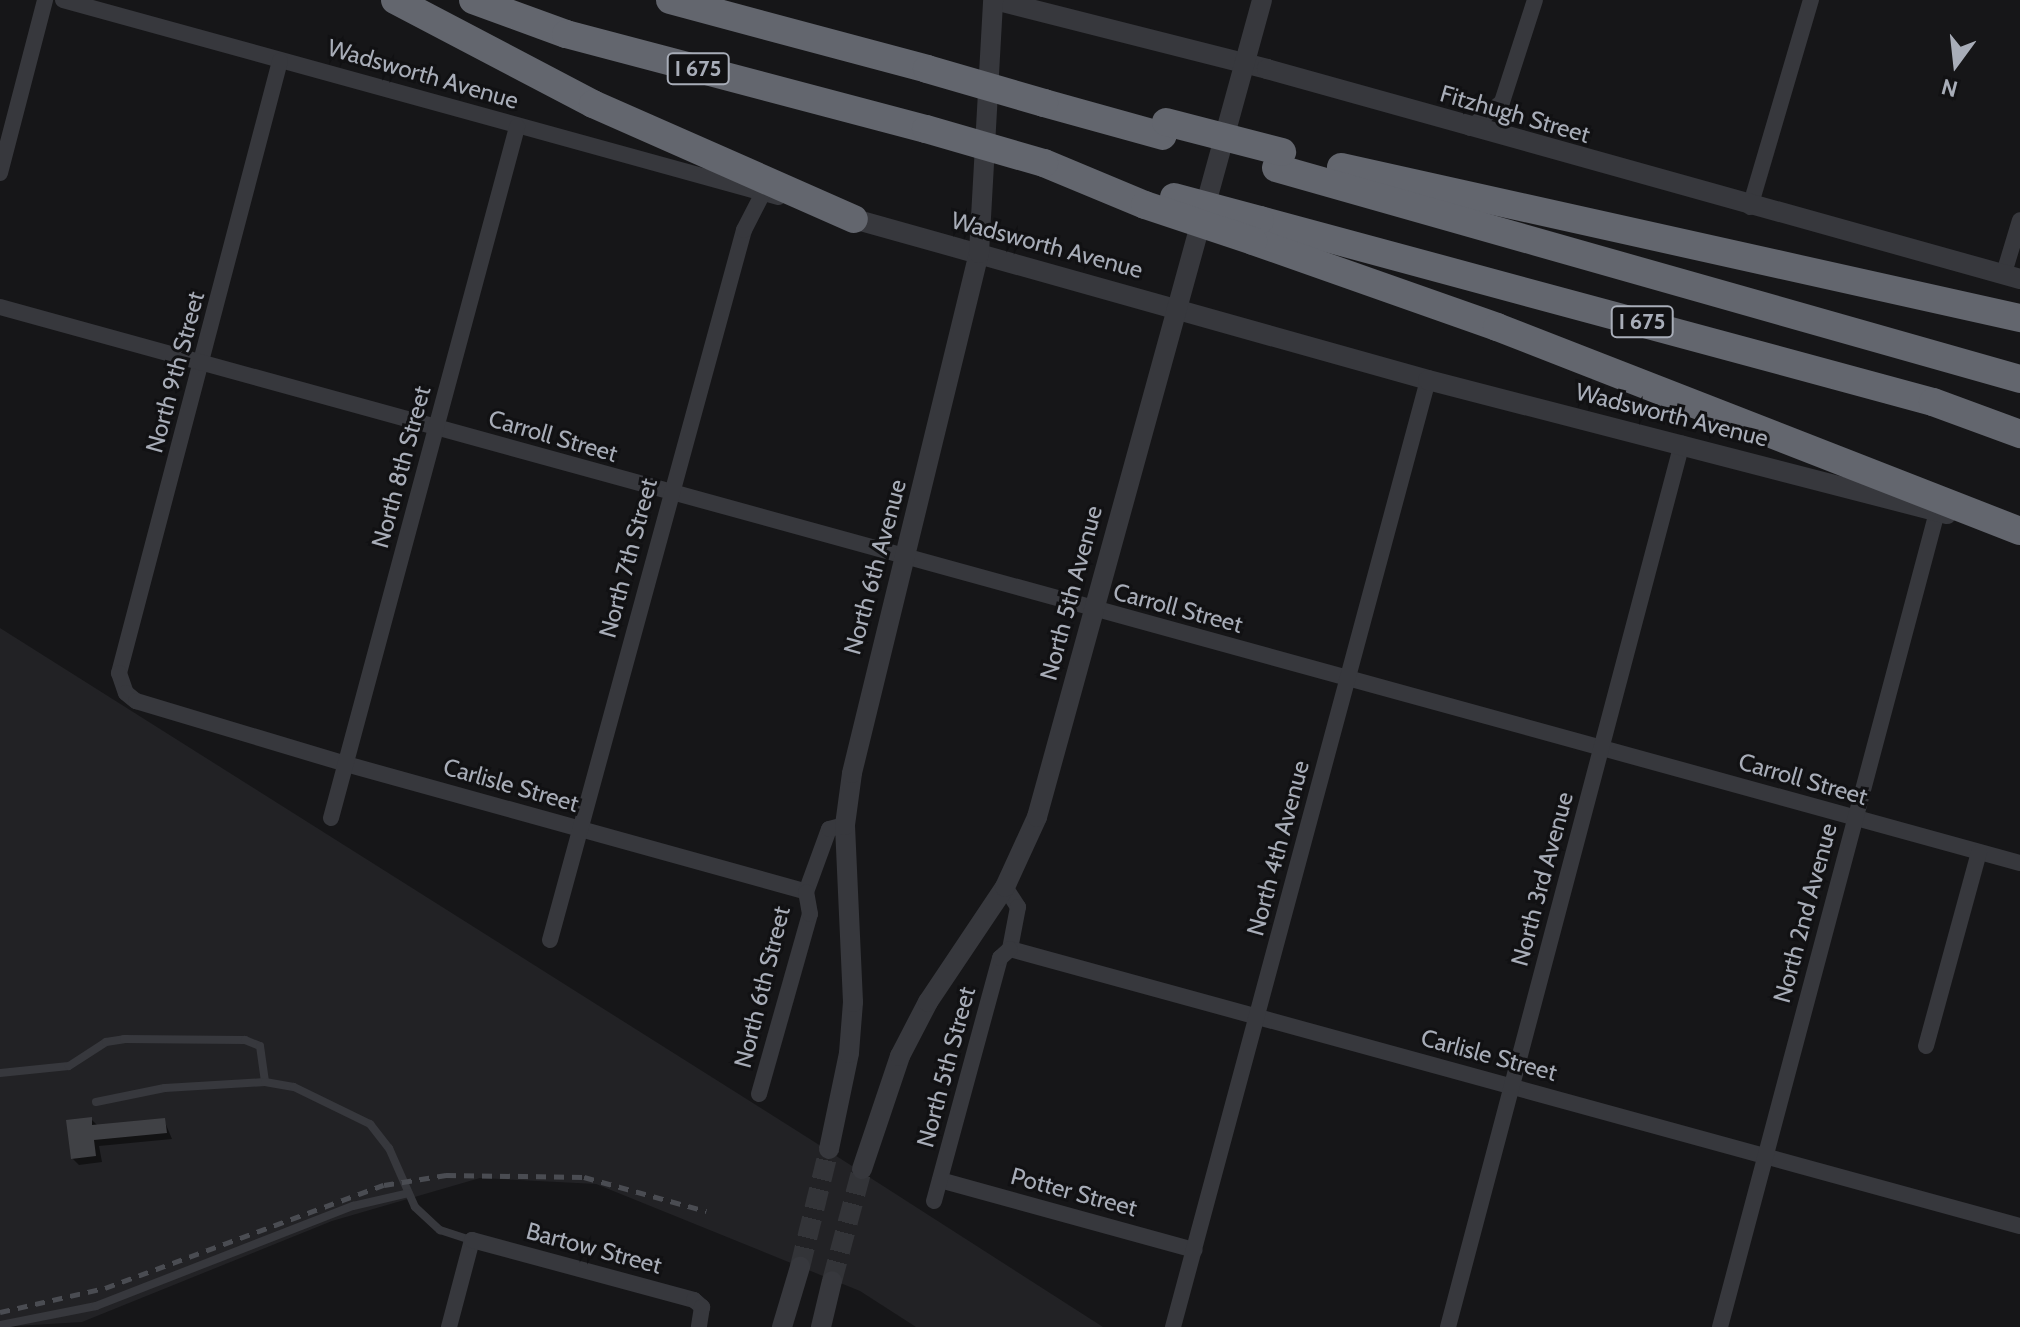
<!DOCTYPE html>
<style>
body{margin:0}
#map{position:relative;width:2020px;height:1327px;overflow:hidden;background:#161618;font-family:Cabin,sans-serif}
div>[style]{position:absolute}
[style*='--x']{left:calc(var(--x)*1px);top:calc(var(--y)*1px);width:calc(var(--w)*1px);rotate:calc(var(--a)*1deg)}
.built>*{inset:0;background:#222225}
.shadow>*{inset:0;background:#0007}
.building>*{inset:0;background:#404145}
.tertiary-tunnel>*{height:20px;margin-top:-10px;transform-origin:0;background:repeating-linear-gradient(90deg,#333438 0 20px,transparent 0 30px)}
.service>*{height:8px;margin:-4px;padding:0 4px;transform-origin:4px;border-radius:4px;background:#37383d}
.minor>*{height:16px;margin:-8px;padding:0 8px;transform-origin:8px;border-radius:8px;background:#37383d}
.tertiary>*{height:20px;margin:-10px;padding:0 10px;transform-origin:10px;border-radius:10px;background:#37383d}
.motorway>*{height:28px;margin:-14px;padding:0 14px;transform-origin:14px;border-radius:14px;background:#63666e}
.rail>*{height:5px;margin-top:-2.5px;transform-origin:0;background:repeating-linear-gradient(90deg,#4a4c52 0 10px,transparent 0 18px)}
.motorway-bridge>*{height:28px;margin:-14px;padding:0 14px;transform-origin:14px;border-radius:14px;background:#63666e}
span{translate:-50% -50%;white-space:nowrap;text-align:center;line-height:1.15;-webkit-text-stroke:6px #111113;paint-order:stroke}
.shield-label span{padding:2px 6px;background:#111113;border:2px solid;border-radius:6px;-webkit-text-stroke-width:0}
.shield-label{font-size:22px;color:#a8adb8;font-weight:700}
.street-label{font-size:24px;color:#a8adb8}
.north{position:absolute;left:1916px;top:24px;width:80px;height:80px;-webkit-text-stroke:6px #111113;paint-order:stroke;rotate:195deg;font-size:22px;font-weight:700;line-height:32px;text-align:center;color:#a8adb8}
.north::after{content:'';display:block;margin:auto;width:28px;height:36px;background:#a8adb8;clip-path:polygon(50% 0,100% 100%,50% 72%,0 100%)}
</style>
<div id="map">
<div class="built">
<div style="clip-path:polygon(0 628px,813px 1141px,1103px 1327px,916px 1327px,860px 1291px,596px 1184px,480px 1178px,332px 1221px,82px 1322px,0 1327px)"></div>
</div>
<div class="shadow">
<div style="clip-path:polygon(91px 1119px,98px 1126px,164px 1120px,172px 1139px,99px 1146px,102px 1162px,79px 1165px,72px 1158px)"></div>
</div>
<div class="building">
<div style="clip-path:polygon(92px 1117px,92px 1125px,165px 1118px,167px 1133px,94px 1140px,96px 1156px,71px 1159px,66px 1120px)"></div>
</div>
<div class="tertiary-tunnel">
<div style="--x:800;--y:1267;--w:122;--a:-76.2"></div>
<div style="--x:832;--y:1281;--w:116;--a:-75"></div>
</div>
<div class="service">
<div style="--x:0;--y:1073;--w:69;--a:-5.8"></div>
<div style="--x:69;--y:1066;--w:44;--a:-33"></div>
<div style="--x:106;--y:1042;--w:18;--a:-9"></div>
<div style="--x:124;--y:1039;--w:121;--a:0.5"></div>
<div style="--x:245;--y:1040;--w:16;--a:22"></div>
<div style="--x:260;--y:1046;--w:36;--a:82"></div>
<div style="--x:96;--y:1102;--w:70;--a:-11.5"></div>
<div style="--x:165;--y:1088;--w:100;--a:-3.4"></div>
<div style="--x:265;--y:1082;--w:29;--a:10"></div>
<div style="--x:294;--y:1087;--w:85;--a:26"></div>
<div style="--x:370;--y:1124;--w:31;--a:52"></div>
<div style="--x:389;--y:1148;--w:64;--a:66.2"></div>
<div style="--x:415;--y:1207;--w:34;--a:43"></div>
<div style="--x:440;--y:1230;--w:33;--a:18"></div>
<div style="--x:0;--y:1325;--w:98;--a:-11.2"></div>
<div style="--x:96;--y:1306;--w:276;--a:-21.3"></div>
<div style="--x:353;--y:1206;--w:57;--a:-13.1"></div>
</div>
<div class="minor">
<div style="--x:63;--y:0;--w:742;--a:15.4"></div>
<div style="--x:280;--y:61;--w:633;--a:104.74"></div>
<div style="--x:119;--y:673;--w:21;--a:71"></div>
<div style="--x:126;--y:693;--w:13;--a:39"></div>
<div style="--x:136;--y:701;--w:219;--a:16.7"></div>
<div style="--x:346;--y:764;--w:477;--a:15.5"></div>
<div style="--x:806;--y:892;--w:67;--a:-69.9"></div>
<div style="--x:829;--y:829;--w:16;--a:-14"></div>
<div style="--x:1470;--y:128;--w:41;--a:-39.1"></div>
<div style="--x:1502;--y:102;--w:107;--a:-72.1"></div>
<div style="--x:0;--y:173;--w:179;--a:-75.4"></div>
<div style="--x:1750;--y:207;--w:216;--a:-73.6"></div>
<div style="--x:2004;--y:273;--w:55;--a:-73.2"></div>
<div style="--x:0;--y:307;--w:2095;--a:15.39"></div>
<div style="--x:331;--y:818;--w:716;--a:-74.93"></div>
<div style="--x:1005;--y:887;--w:24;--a:57"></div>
<div style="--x:1018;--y:907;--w:43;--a:100.8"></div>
<div style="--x:1010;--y:949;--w:1047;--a:15.34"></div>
<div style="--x:550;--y:940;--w:736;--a:-74.72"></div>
<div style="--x:744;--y:230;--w:42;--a:-62.8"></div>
<div style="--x:1926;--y:1046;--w:201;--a:-74.7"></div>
<div style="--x:759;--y:1094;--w:187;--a:-74.2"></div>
<div style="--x:810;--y:914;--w:22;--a:-100"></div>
<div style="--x:940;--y:1180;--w:264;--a:15.4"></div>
<div style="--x:934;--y:1201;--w:252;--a:-74.8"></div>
<div style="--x:1000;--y:958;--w:13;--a:-42"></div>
<div style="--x:449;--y:1327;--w:90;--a:-75.2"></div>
<div style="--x:472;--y:1240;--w:230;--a:15.1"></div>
<div style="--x:694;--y:1300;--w:11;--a:41"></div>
<div style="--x:702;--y:1307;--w:20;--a:99"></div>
<div style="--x:1173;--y:1327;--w:981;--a:-74.93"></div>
<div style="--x:1448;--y:1327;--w:914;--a:-75.17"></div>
<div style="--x:1720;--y:1327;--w:843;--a:-75.09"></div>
</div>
<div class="tertiary">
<div style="--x:995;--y:0;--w:281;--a:14.2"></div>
<div style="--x:1267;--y:69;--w:782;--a:15.58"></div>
<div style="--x:854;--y:219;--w:596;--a:15.67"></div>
<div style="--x:1428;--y:380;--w:536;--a:14.48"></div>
<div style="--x:829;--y:1149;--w:98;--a:-78.2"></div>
<div style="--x:849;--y:1053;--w:51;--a:-85.5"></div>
<div style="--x:853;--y:1002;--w:177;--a:-92.6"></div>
<div style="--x:845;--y:825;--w:52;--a:-82.3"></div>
<div style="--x:852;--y:773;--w:535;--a:-76.28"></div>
<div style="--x:979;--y:253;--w:253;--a:-86.8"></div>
<div style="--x:862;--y:1169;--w:119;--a:-71.4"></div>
<div style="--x:900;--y:1056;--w:61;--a:-62.6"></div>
<div style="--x:928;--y:1002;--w:138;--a:-56.2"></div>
<div style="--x:1005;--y:887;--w:77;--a:-65.4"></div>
<div style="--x:1037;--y:817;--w:847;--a:-74.6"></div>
<div style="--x:782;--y:1327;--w:63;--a:-73.3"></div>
<div style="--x:821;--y:1327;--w:47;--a:-76.6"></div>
</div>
<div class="motorway">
<div style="--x:395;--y:0;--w:224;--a:27.7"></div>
<div style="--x:593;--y:104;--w:285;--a:23.8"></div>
<div style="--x:473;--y:0;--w:99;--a:20.1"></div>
<div style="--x:566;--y:34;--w:372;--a:14.8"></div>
<div style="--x:670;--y:0;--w:266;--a:15"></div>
<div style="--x:1044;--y:103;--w:123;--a:15.5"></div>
<div style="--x:1044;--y:163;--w:109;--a:22.6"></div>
<div style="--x:1341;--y:167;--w:696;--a:12.54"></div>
<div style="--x:1276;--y:168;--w:773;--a:15.83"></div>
<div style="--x:1260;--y:220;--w:697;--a:15.13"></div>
<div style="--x:1933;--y:402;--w:93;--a:20.2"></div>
<div style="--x:1253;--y:241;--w:259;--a:19.4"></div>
<div style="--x:1497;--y:327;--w:561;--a:21.31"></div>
</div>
<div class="rail">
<div style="--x:0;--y:1312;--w:108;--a:-12.9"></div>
<div style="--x:105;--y:1288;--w:297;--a:-20.3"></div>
<div style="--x:384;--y:1185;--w:63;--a:-9.2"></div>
<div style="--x:446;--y:1175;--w:138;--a:0.8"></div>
<div style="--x:584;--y:1177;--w:127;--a:15.6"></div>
</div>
<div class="motorway-bridge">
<div style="--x:927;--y:69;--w:122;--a:16.2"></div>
<div style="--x:1166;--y:122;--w:120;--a:14.5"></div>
<div style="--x:926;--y:129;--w:123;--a:16.1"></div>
<div style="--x:1174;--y:197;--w:89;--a:15"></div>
<div style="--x:1145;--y:205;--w:114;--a:18.4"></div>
</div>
<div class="shield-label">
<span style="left:698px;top:69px">I 675</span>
<span style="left:1642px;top:322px">I 675</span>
</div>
<div class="street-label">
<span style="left:423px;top:74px;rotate:16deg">Wadsworth Avenue</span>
<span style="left:1515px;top:114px;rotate:16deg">Fitzhugh Street</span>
<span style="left:1047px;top:245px;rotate:15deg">Wadsworth Avenue</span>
<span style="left:175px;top:372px;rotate:-75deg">North 9th Street</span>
<span style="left:1672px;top:415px;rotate:14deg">Wadsworth Avenue</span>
<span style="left:553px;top:436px;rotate:16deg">Carroll Street</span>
<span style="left:401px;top:467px;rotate:-75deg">North 8th Street</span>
<span style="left:628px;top:558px;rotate:-75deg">North 7th Street</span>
<span style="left:875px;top:567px;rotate:-75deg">North 6th Avenue</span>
<span style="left:1071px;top:593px;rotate:-75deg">North 5th Avenue</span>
<span style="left:1178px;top:608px;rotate:15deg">Carroll Street</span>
<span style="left:1803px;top:779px;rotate:16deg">Carroll Street</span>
<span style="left:511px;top:785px;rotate:16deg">Carlisle Street</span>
<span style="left:1278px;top:848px;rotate:-75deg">North 4th Avenue</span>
<span style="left:1542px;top:879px;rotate:-75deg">North 3rd Avenue</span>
<span style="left:1805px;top:913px;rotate:-75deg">North 2nd Avenue</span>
<span style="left:762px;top:987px;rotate:-76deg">North 6th Street</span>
<span style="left:1489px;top:1055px;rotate:15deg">Carlisle Street</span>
<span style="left:946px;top:1067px;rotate:-75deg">North 5th Street</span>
<span style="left:1074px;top:1192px;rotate:15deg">Potter Street</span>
<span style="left:594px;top:1248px;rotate:15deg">Bartow Street</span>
</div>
<div class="north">N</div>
</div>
